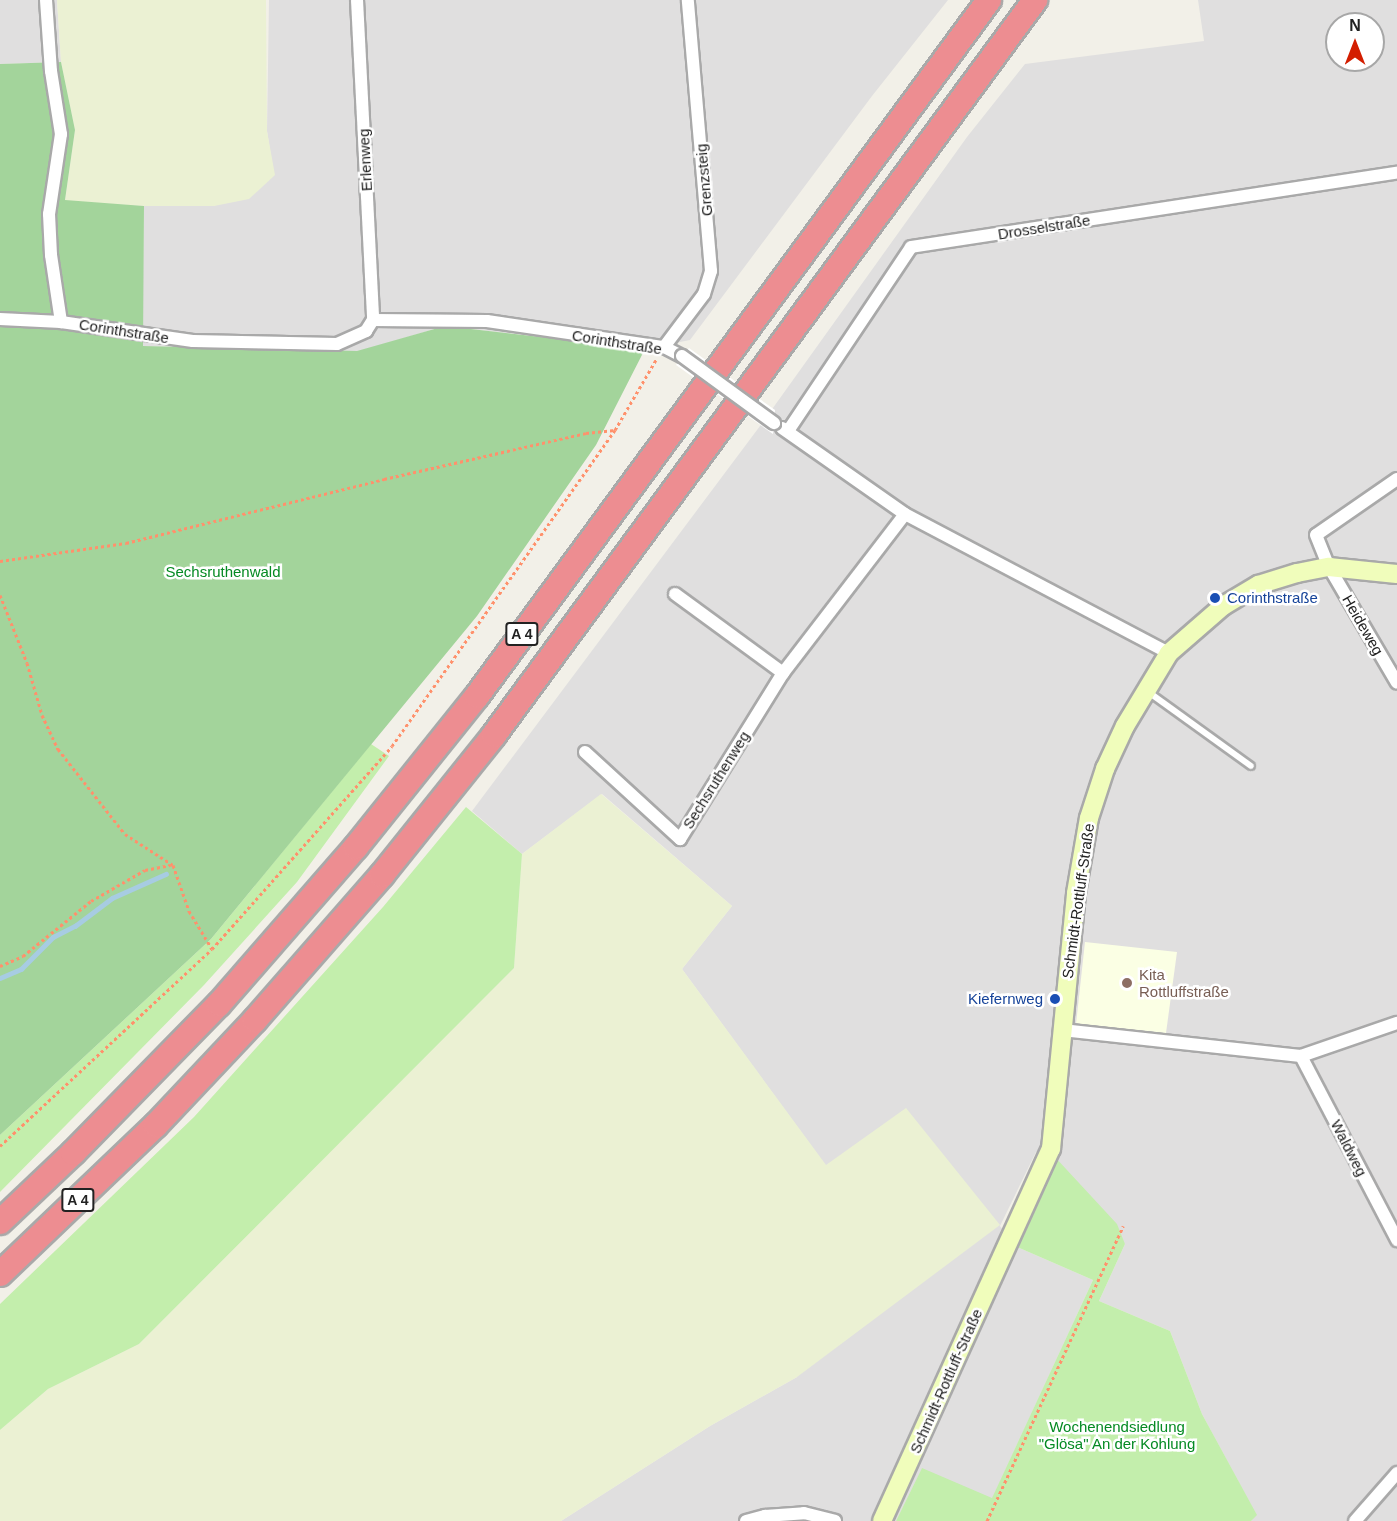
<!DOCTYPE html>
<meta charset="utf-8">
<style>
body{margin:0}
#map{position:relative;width:1397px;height:1521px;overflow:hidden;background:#f2f0e8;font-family:Helvetica,sans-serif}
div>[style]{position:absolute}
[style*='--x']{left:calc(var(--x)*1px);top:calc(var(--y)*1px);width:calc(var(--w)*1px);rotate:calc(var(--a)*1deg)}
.residential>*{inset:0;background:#e0dfdf}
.education>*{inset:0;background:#fbffe4}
.farmland>*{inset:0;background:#ebf1d3}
.grass>*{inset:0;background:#c3eeac}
.forest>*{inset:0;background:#a3d49b}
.pier>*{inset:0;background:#fff}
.stream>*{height:4.5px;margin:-2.25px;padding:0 2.25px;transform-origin:2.25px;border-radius:2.25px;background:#a7cce2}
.path>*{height:3px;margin-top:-1.5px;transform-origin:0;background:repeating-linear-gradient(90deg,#ff916c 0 3px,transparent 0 6px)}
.roads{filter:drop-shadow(2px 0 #a9a9a9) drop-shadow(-2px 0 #a9a9a9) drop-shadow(0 2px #a9a9a9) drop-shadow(0 -2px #a9a9a9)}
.lane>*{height:6px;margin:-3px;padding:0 3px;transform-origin:3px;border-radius:3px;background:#fff}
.street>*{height:12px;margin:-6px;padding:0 6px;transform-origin:6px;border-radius:6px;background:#fff}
.secondary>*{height:18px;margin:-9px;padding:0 9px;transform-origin:9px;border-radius:9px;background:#f0fdbb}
.highway>*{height:24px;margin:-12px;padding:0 12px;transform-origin:12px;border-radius:12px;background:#ed8d91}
.bridges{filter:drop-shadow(2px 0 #a9a9a9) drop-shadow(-2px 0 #a9a9a9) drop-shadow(0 2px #a9a9a9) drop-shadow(0 -2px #a9a9a9)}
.street-bridge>*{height:12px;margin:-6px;padding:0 6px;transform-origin:6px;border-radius:6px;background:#fff}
.dots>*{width:16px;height:16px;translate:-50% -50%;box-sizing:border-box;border:3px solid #fff;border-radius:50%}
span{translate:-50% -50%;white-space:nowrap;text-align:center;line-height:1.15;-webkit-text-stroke:5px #fff;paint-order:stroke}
.shield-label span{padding:2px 4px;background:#fff;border:2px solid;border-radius:4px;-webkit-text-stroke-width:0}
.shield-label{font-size:14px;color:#222;font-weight:700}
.street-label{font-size:15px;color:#222}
.park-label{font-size:15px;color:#058a23}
.transit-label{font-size:15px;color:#164399}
.left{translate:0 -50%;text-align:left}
.right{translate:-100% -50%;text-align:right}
.education-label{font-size:15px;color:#785e54}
.north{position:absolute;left:1325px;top:12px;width:60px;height:60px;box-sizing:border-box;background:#fff;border:2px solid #a7a7a7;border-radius:50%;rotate:0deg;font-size:16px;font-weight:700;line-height:24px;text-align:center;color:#222}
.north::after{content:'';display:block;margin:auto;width:21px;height:27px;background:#d31e00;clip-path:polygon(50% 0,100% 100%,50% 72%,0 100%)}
</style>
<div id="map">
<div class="residential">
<div style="clip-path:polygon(0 0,57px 0,61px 62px,0 64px)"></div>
<div style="clip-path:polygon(269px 0,948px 0,872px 96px,690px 340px,645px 349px,445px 326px,357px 352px,142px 346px,144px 206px,214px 206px,274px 175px,267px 131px)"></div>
<div style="clip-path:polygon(evenodd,1198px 0,1397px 0,1397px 1521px,1251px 1521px,1256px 1514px,1202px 1414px,1170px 1331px,1099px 1301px,1125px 1244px,1054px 1156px,1036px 1152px,1000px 1226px,1015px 1246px,1093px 1280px,992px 1499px,922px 1469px,896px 1521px,561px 1521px,710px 1426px,797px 1377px,826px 1166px,682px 969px,732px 906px,602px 794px,522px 854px,472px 811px,760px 426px,967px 137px,1025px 64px,1204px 41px,1198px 0,1337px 24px,1373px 24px,1373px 60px,1337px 60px,1337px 24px)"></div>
</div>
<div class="education">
<div style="clip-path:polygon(1085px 942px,1177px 952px,1166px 1033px,1076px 1024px)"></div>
</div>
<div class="farmland">
<div style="clip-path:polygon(57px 0,266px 0,267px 131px,275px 175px,249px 199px,214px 206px,144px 206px,65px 201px,75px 130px,61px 62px)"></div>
<div style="clip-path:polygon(601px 794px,732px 906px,682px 969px,826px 1165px,906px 1108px,1000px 1225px,797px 1377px,710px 1426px,561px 1521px,0 1521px,0 1430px,48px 1389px,139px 1344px,514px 968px,522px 854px)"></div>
</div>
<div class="grass">
<div style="clip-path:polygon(371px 744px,389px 756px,297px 882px,204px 985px,0 1192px,0 1135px,211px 939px)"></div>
<div style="clip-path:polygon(466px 807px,522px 854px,514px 968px,139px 1344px,48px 1389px,0 1430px,0 1304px,194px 1117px,383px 907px)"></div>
<div style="clip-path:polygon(1054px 1156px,1117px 1224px,1125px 1244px,1099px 1301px,1170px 1331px,1202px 1414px,1257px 1515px,1251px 1521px,896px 1521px,922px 1468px,992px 1498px,1093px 1280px,1015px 1246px)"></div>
</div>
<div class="forest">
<div style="clip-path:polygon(61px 62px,75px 130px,65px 200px,144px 206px,143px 346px,357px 351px,445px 326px,645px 349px,596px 445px,477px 616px,211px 939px,0 1135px,0 64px)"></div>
</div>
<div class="pier">
<div style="clip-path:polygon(689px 348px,775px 410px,773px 434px,676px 365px)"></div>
</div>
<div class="stream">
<div style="--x:0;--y:978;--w:23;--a:-23"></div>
<div style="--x:21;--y:969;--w:45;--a:-45"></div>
<div style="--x:53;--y:937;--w:25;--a:-27"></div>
<div style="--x:75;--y:926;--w:46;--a:-37.1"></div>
<div style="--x:112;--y:898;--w:59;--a:-24"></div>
</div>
<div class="path">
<div style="--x:0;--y:561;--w:127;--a:-8.1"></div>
<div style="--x:126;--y:543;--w:266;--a:-13.9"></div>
<div style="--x:384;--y:479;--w:207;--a:-12.8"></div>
<div style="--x:586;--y:433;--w:29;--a:-6"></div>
<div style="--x:0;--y:595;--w:73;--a:68.3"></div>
<div style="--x:27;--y:663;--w:54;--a:73.9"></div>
<div style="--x:42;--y:715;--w:38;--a:65"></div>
<div style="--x:58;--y:749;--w:108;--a:51.8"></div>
<div style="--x:125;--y:834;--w:57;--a:32.9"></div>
<div style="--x:173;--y:865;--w:49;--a:70.8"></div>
<div style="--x:189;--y:911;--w:44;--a:58.8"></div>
<div style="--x:0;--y:966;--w:25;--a:-23"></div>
<div style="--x:23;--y:956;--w:87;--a:-39"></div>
<div style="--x:91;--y:901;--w:62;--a:-29.9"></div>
<div style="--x:145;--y:870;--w:26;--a:-11"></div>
<div style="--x:0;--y:1146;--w:289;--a:-42.9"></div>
<div style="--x:212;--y:949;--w:271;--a:-48.4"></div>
<div style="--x:392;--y:746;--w:387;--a:-54.8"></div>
<div style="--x:615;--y:430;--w:83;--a:-59.7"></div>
<div style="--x:987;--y:1521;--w:325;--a:-65.2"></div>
</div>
<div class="roads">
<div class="lane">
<div style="--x:1147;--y:691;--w:128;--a:35.8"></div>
</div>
<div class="street">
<div style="--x:46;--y:0;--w:71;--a:86"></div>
<div style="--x:51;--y:71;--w:64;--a:81"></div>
<div style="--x:61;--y:134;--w:81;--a:98.5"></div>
<div style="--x:49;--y:214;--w:41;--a:87.2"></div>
<div style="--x:51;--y:255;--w:68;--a:81.5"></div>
<div style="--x:357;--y:0;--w:320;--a:87.1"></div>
<div style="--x:0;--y:319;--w:61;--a:2.8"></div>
<div style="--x:61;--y:322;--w:133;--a:8.2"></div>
<div style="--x:193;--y:341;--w:144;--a:1.2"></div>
<div style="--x:337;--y:344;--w:32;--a:-24"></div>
<div style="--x:366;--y:331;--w:13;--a:-58"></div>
<div style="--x:373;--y:320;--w:114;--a:0.5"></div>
<div style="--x:487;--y:321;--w:179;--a:8.4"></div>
<div style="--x:664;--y:347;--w:20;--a:27"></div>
<div style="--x:664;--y:347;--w:66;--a:-53"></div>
<div style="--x:704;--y:294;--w:24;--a:-73"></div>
<div style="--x:711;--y:271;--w:272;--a:-94.9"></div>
<div style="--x:782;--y:428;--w:150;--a:35"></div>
<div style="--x:905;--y:514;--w:298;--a:27.8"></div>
<div style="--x:788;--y:431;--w:221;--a:-56.2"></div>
<div style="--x:911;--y:247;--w:492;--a:-8.7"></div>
<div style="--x:1397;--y:479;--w:98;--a:145.3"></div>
<div style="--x:1316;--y:535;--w:35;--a:68"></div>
<div style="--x:1329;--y:567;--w:134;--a:59.6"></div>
<div style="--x:675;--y:594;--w:134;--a:36.2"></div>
<div style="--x:585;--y:752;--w:129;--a:42.5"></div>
<div style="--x:680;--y:839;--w:195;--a:-58.2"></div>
<div style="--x:783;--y:673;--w:200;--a:-52.5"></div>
<div style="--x:1062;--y:1030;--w:240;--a:6.2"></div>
<div style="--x:1301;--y:1056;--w:102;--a:-19"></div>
<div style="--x:1301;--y:1056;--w:208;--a:62.4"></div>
<div style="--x:746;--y:1521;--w:20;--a:-15"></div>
<div style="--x:765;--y:1516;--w:39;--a:-4"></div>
<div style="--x:804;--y:1513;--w:32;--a:14"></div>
<div style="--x:1355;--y:1521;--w:64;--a:-48.8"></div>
</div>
<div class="secondary">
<div style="--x:882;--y:1521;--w:409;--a:-65.6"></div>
<div style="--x:1051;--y:1149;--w:257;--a:-84.4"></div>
<div style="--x:1076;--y:893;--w:76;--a:-80.2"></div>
<div style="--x:1089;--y:818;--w:52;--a:-71.9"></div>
<div style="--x:1105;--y:769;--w:47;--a:-65.1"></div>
<div style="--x:1125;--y:726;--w:85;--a:-58.9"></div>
<div style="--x:1169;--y:653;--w:72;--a:-41"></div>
<div style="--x:1223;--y:606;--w:41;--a:-31"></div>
<div style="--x:1258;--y:585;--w:41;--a:-17.1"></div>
<div style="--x:1297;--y:573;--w:33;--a:-11"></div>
<div style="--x:1329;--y:567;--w:68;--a:5.9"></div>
</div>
<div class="highway">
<div style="--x:0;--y:1222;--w:100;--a:-43.4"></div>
<div style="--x:73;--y:1153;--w:209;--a:-45.6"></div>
<div style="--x:219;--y:1004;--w:208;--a:-48.9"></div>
<div style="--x:356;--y:847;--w:193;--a:-51.3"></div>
<div style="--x:477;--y:696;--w:864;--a:-53.66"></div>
<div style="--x:0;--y:1274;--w:216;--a:-43.7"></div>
<div style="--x:156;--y:1125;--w:144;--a:-46.7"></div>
<div style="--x:255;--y:1020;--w:193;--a:-48.8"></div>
<div style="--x:382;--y:875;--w:179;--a:-51.3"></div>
<div style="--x:494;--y:735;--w:913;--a:-53.64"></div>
</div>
</div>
<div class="bridges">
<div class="street-bridge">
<div style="--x:682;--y:356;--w:114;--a:36.1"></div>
</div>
</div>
<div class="dots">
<div style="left:1215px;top:598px;background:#1a4fb4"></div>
<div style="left:1127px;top:983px;background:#8d6e63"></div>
<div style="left:1055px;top:999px;background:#1a4fb4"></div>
</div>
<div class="shield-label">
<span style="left:522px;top:634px">A 4</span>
<span style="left:78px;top:1200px">A 4</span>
</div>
<div class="street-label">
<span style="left:365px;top:160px;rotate:-93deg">Erlenweg</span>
<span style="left:704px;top:180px;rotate:-95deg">Grenzsteig</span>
<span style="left:1044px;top:227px;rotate:-9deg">Drosselstraße</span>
<span style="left:124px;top:331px;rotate:9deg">Corinthstraße</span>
<span style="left:617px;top:342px;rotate:9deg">Corinthstraße</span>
<span style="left:1363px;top:625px;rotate:60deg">Heideweg</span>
<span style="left:716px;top:780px;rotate:-58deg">Sechsruthenweg</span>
<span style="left:1078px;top:901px;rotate:-82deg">Schmidt-Rottluff-Straße</span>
<span style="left:1349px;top:1148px;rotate:63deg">Waldweg</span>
<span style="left:946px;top:1381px;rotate:-66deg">Schmidt-Rottluff-Straße</span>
</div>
<div class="park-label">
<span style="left:223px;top:572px">Sechsruthenwald</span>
<span style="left:1117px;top:1435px">Wochenendsiedlung<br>"Glösa" An der Kohlung</span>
</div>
<div class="transit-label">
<span class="left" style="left:1227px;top:598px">Corinthstraße</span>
<span class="right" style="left:1043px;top:999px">Kiefernweg</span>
</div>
<div class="education-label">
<span class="left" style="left:1139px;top:983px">Kita<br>Rottluffstraße</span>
</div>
<div class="north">N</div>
</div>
